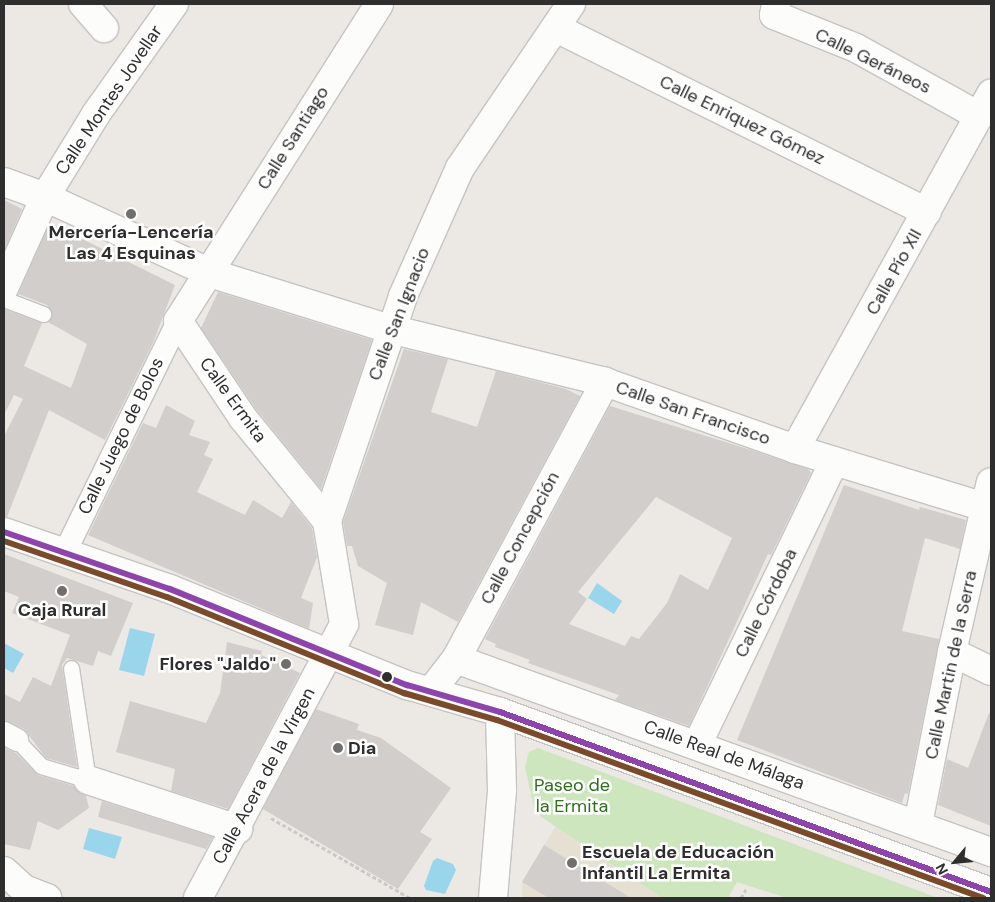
<!DOCTYPE html>
<meta charset="utf-8">
<style>
body{margin:0}
#map{position:relative;width:995px;height:902px;overflow:hidden;background:#ece8e4;font-family:"DM Sans",sans-serif}
div>[style]{position:absolute}
[style*='--x']{left:calc(var(--x)*1px);top:calc(var(--y)*1px);width:calc(var(--w)*1px);rotate:calc(var(--a)*1deg)}
.education>*{inset:0;background:#e6e0d3}
.green>*{inset:0;background:#cee6be}
.water>*{inset:0;background:#99d6ec}
.building>*{inset:0;background:#d1cecb}
.path>*{height:3px;margin-top:-1.5px;transform-origin:0;background:repeating-linear-gradient(90deg,#c9c9c8 0 4px,transparent 0 6.5px)}
.roads{filter:drop-shadow(1px 0 #c5c4c5) drop-shadow(-1px 0 #c5c4c5) drop-shadow(0 1px #c5c4c5) drop-shadow(0 -1px #c5c4c5)}
.service>*{height:15px;margin:-7.5px;padding:0 7.5px;transform-origin:7.5px;border-radius:7.5px;background:#fcfcfb}
.pedestrian>*{height:22px;margin:-11px;padding:0 11px;transform-origin:11px;border-radius:11px;background:#fcfcfb}
.minor>*{height:28px;margin:-14px;padding:0 14px;transform-origin:14px;border-radius:14px;background:#fcfcfb}
.tertiary>*{height:28px;margin:-14px;padding:0 14px;transform-origin:14px;border-radius:14px;background:#fcfcfb}
.secondary>*{height:28px;margin:-14px;padding:0 14px;transform-origin:14px;border-radius:14px;background:#fcfcfb}
.bus-1>*{height:6px;margin:-3px;padding:0 3px;transform-origin:3px;border-radius:3px;background:#8e44ad}
.bus-2>*{height:6px;margin:-3px;padding:0 3px;transform-origin:3px;border-radius:3px;background:#7a4b2a}
.dots>*{width:14px;height:14px;translate:-50% -50%;box-sizing:border-box;border:2px solid #fff;border-radius:50%}
span{translate:-50% -50%;white-space:nowrap;text-align:center;line-height:1.15;-webkit-text-stroke:5px #fff;paint-order:stroke}
.street-label{font-size:18px;color:#2e2e2e}
.poi-label{font-size:18px;color:#2e2e2e;font-weight:700}
.right{translate:-100% -50%;text-align:right}
.left{translate:0 -50%;text-align:left}
.park-label{font-size:18px;color:#2c6e1b}
.frame{position:absolute;inset:0;border:5px solid #2e2e2e;pointer-events:none}
.north{position:absolute;left:930px;top:837px;width:50px;height:50px;-webkit-text-stroke:4px #fff;paint-order:stroke;rotate:242deg;font-size:14px;font-weight:700;line-height:20px;text-align:center;color:#2e2e2e}
.north::after{content:'';display:block;margin:auto;width:18px;height:22px;background:#2e2e2e;clip-path:polygon(50% 0,100% 100%,50% 72%,0 100%)}
</style>
<div id="map">
<div class="education">
<div style="clip-path:polygon(556px 826px,662px 898px,522px 898px,522px 882px)"></div>
</div>
<div class="green">
<div style="clip-path:polygon(538px 748px,938px 898px,787px 898px,737px 882px,728px 898px,662px 898px,540px 816px,534px 808px,525px 767px,529px 752px)"></div>
</div>
<div class="water">
<div style="clip-path:polygon(597px 583px,622px 601px,614px 614px,588px 598px)"></div>
<div style="clip-path:polygon(130px 628px,155px 634px,144px 676px,119px 670px)"></div>
<div style="clip-path:polygon(4px 643px,24px 654px,13px 673px,4px 668px)"></div>
<div style="clip-path:polygon(89px 828px,122px 837px,115px 859px,83px 849px)"></div>
<div style="clip-path:polygon(437px 858px,453px 864px,456px 870px,445px 894px,426px 890px,424px 886px,433px 861px)"></div>
</div>
<div class="building">
<div style="clip-path:polygon(4px 200px,22px 209px,4px 251px)"></div>
<div style="clip-path:polygon(50px 223px,175px 285px,153px 343px,105px 440px,49px 410px,7px 517px,4px 517px,4px 436px,23px 399px,14px 395px,4px 415px,4px 309px,42px 323px,24px 366px,71px 388px,87px 344px,48px 322px,52px 313px,47px 305px,18px 294px)"></div>
<div style="clip-path:polygon(218px 292px,372px 340px,321px 489px,256px 409px,201px 328px)"></div>
<div style="clip-path:polygon(404px 349px,448px 359px,431px 412px,477px 427px,496px 371px,566px 389px,580px 396px,458px 622px,421px 602px,413px 635px,375px 625px,387px 583px,358px 566px,352px 546px,347px 546px,343px 522px)"></div>
<div style="clip-path:polygon(166px 405px,195px 421px,189px 435px,210px 442px,204px 455px,213px 459px,197px 492px,245px 515px,253px 500px,282px 518px,291px 502px,312px 528px,317px 557px,301px 598px,313px 603px,309px 629px,88px 535px,143px 423px,156px 428px)"></div>
<div style="clip-path:polygon(evenodd,610px 406px,751px 450px,808px 469px,811px 473px,771px 555px,768px 554px,689px 726px,615px 700px,619px 695px,528px 663px,530px 660px,495px 647px,496px 644px,485px 639px,610px 406px,656px 497px,732px 538px,708px 590px,680px 574px,667px 603px,639px 639px,631px 636px,625px 646px,569px 624px,587px 599px,578px 592px,656px 497px)"></div>
<div style="clip-path:polygon(844px 485px,919px 510px,920px 507px,966px 520px,960px 549px,925px 538px,902px 631px,939px 639px,908px 794px,905px 793px,902px 803px,737px 740px)"></div>
<div style="clip-path:polygon(4px 554px,133px 603px,111px 656px,98px 651px,93px 666px,67px 658px,62px 665px,77px 767px,46px 758px,24px 729px,4px 720px,4px 694px,20px 702px,33px 677px,51px 686px,70px 635px,12px 613px,19px 597px,4px 591px)"></div>
<div style="clip-path:polygon(227px 642px,262px 651px,261px 655px,300px 673px,228px 809px,171px 791px,175px 769px,116px 752px,130px 701px,206px 723px,220px 693px)"></div>
<div style="clip-path:polygon(316px 709px,359px 724px,357px 730px,381px 738px,451px 788px,420px 832px,432px 839px,398px 889px,263px 809px)"></div>
<div style="clip-path:polygon(989px 713px,991px 713px,991px 826px,938px 805px,947px 759px,968px 768px)"></div>
<div style="clip-path:polygon(4px 748px,16px 753px,38px 775px,74px 786px,86px 796px,89px 808px,58px 830px,38px 821px,30px 850px,4px 844px)"></div>
<div style="clip-path:polygon(102px 801px,213px 837px,206px 849px,98px 817px)"></div>
<div style="clip-path:polygon(544px 845px,631px 898px,549px 898px,522px 882px)"></div>
</div>
<div class="path">
<div style="--x:271;--y:818;--w:160;--a:29.9"></div>
<div style="--x:741;--y:898;--w:10;--a:-61"></div>
</div>
<div class="roads">
<div class="service">
<div style="--x:4;--y:299;--w:42;--a:21"></div>
<div style="--x:17;--y:740;--w:35;--a:47"></div>
<div style="--x:41;--y:766;--w:49;--a:16.6"></div>
<div style="--x:88;--y:780;--w:113;--a:-98.6"></div>
</div>
<div class="pedestrian">
<div style="--x:65;--y:552;--w:257;--a:-63.9"></div>
<div style="--x:4;--y:733;--w:15;--a:28"></div>
</div>
<div class="minor">
<div style="--x:83;--y:4;--w:32;--a:49"></div>
<div style="--x:776;--y:4;--w:11;--a:100"></div>
<div style="--x:774;--y:15;--w:88;--a:21.9"></div>
<div style="--x:856;--y:48;--w:141;--a:28.9"></div>
<div style="--x:556;--y:28;--w:414;--a:26.4"></div>
<div style="--x:4;--y:182;--w:44;--a:20.1"></div>
<div style="--x:45;--y:197;--w:182;--a:24.7"></div>
<div style="--x:210;--y:273;--w:189;--a:17.3"></div>
<div style="--x:4;--y:288;--w:100;--a:-65.7"></div>
<div style="--x:45;--y:197;--w:97;--a:-58.4"></div>
<div style="--x:96;--y:114;--w:135;--a:-54.7"></div>
<div style="--x:795;--y:449;--w:406;--a:-61.1"></div>
<div style="--x:327;--y:521;--w:133;--a:-129.2"></div>
<div style="--x:243;--y:418;--w:117;--a:-123.8"></div>
<div style="--x:178;--y:321;--w:375;--a:-57.6"></div>
<div style="--x:952;--y:652;--w:43;--a:26"></div>
<div style="--x:456;--y:659;--w:569;--a:19.84"></div>
<div style="--x:431;--y:691;--w:41;--a:-52"></div>
<div style="--x:456;--y:659;--w:315;--a:-61.7"></div>
<div style="--x:697;--y:745;--w:315;--a:-64.2"></div>
<div style="--x:88;--y:780;--w:158;--a:18.1"></div>
<div style="--x:918;--y:824;--w:175;--a:-78.8"></div>
<div style="--x:952;--y:652;--w:174;--a:-77.1"></div>
<div style="--x:4;--y:871;--w:27;--a:42"></div>
<div style="--x:24;--y:889;--w:25;--a:21"></div>
<div style="--x:493;--y:898;--w:108;--a:-85.2"></div>
<div style="--x:502;--y:790;--w:78;--a:-91.5"></div>
</div>
<div class="tertiary">
<div style="--x:390;--y:329;--w:221;--a:13.8"></div>
<div style="--x:605;--y:382;--w:201;--a:19.4"></div>
<div style="--x:795;--y:449;--w:205;--a:17"></div>
<div style="--x:198;--y:898;--w:310;--a:-61.9"></div>
<div style="--x:344;--y:624;--w:104;--a:-99.4"></div>
<div style="--x:327;--y:521;--w:237;--a:-71.3"></div>
<div style="--x:403;--y:296;--w:140;--a:-66"></div>
<div style="--x:460;--y:168;--w:198;--a:-55.9"></div>
</div>
<div class="secondary">
<div style="--x:4;--y:532;--w:176;--a:19"></div>
<div style="--x:170;--y:589;--w:256;--a:22.1"></div>
<div style="--x:407;--y:685;--w:97;--a:16.2"></div>
<div style="--x:500;--y:712;--w:523;--a:20.13"></div>
</div>
</div>
<div class="bus-1">
<div style="--x:4;--y:532;--w:176;--a:19"></div>
<div style="--x:170;--y:589;--w:256;--a:22.1"></div>
<div style="--x:407;--y:685;--w:97;--a:16.2"></div>
<div style="--x:500;--y:712;--w:523;--a:20.13"></div>
</div>
<div class="bus-2">
<div style="--x:4;--y:541;--w:172;--a:19"></div>
<div style="--x:167;--y:597;--w:256;--a:22.1"></div>
<div style="--x:404;--y:693;--w:97;--a:16.2"></div>
<div style="--x:497;--y:720;--w:518;--a:20.12"></div>
</div>
<div class="dots">
<div style="left:131px;top:214px;background:#706f6e"></div>
<div style="left:62px;top:591px;background:#706f6e"></div>
<div style="left:286px;top:664px;background:#706f6e"></div>
<div style="left:387px;top:677px;background:#2e2e2e"></div>
<div style="left:338px;top:748px;background:#706f6e"></div>
<div style="left:572px;top:863px;background:#706f6e"></div>
</div>
<div class="street-label">
<span style="left:873px;top:61px;rotate:26deg">Calle Geráneos</span>
<span style="left:109px;top:100px;rotate:-56deg">Calle Montes Jovellar</span>
<span style="left:742px;top:120px;rotate:26deg">Calle Enriquez Gómez</span>
<span style="left:293px;top:138px;rotate:-58deg">Calle Santiago</span>
<span style="left:894px;top:272px;rotate:-61deg">Calle Pío XII</span>
<span style="left:399px;top:314px;rotate:-69deg">Calle San Ignacio</span>
<span style="left:233px;top:400px;rotate:54deg">Calle Ermita</span>
<span style="left:693px;top:413px;rotate:19deg">Calle San Francisco</span>
<span style="left:121px;top:436px;rotate:-64deg">Calle Juego de Bolos</span>
<span style="left:520px;top:538px;rotate:-62deg">Calle Concepción</span>
<span style="left:766px;top:603px;rotate:-64deg">Calle Córdoba</span>
<span style="left:951px;top:665px;rotate:-78deg">Calle Martin de la Serra</span>
<span style="left:724px;top:755px;rotate:20deg">Calle Real de Málaga</span>
<span style="left:264px;top:776px;rotate:-62deg">Calle Acera de la Virgen</span>
</div>
<div class="poi-label">
<span style="left:131px;top:243px">Mercería-Lencería<br>Las 4 Esquinas</span>
<span style="left:62px;top:610px">Caja Rural</span>
<span class="right" style="left:276px;top:664px">Flores "Jaldo"</span>
<span class="left" style="left:348px;top:748px">Dia</span>
<span class="left" style="left:582px;top:863px">Escuela de Educación<br>Infantil La Ermita</span>
</div>
<div class="park-label">
<span style="left:572px;top:796px">Paseo de<br>la Ermita</span>
</div>
<div class="frame"></div>
<div class="north">N</div>
</div>
